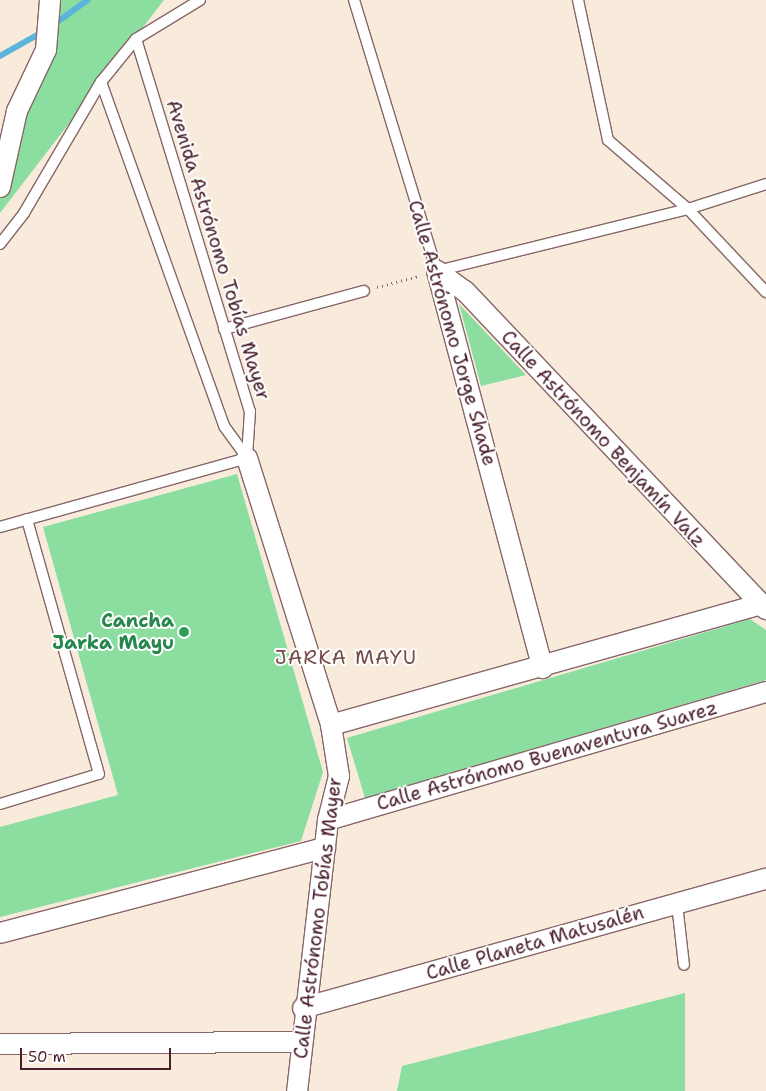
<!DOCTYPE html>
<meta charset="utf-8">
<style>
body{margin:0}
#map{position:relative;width:766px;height:1091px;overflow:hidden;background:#f8ebdb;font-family:"Shantell Sans",sans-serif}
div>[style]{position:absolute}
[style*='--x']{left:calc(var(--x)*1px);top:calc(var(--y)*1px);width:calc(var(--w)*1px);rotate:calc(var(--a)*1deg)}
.green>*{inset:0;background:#8bde9f}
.stream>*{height:6px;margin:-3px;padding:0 3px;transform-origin:3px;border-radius:3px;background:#5db4da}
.path>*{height:3px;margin-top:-1.5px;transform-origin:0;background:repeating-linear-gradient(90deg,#876669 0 1px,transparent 0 5px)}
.roads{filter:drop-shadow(1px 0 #876669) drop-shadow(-1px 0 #876669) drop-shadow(0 1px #876669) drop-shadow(0 -1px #876669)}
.service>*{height:10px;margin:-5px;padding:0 5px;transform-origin:5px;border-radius:5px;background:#fff}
.minor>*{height:20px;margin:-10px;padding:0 10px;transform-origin:10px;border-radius:10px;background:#fff}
.dots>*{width:14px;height:14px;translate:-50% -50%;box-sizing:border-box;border:2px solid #fff;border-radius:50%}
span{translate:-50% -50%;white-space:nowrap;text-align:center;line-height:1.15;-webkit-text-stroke:4px #fff;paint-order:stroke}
.street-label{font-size:19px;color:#4a1f2b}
.leisure-label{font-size:19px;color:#27864d;font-weight:700}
.right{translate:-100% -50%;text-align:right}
.neighbourhood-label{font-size:20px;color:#764c49;letter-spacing:1px}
.scale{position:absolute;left:20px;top:1048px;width:151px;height:22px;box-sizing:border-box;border:2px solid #4a1f2b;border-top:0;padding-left:6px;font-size:15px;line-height:18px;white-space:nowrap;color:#4a1f2b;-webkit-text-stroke:4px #fff;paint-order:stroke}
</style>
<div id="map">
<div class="green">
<div style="clip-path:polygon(61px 0,164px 0,0 213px,0 192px)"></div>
<div style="clip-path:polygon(459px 304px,526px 375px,481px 386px)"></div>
<div style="clip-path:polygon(237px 474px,323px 772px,301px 841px,0 917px,0 827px,118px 795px,43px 527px)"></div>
<div style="clip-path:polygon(750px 619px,766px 630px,766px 680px,365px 798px,347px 738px)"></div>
<div style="clip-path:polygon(685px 993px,685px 1091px,397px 1091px,402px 1066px)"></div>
</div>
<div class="stream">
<div style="--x:60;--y:20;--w:34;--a:-36"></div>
<div style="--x:0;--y:56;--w:45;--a:-29.4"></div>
</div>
<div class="path">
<div style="--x:377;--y:287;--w:43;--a:-14.7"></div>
</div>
<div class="roads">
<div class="service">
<div style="--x:354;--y:0;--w:283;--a:73"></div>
<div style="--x:437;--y:271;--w:259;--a:-13.9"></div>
<div style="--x:688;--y:209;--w:82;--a:-17.8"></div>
<div style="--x:578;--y:0;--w:143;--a:77.9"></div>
<div style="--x:608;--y:140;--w:106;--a:40.8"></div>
<div style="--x:688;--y:209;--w:114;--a:46.8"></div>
<div style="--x:136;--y:39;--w:389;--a:73"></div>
<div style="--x:250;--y:411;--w:47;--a:93.7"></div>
<div style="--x:101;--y:82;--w:365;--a:70.3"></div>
<div style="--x:224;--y:426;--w:39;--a:54"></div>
<div style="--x:0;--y:244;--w:39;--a:-52"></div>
<div style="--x:24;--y:213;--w:152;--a:-59.6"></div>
<div style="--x:101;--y:82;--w:55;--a:-50.9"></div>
<div style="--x:136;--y:39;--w:75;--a:-31.4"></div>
<div style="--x:224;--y:329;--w:145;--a:-15.2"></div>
<div style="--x:0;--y:527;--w:256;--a:-15.6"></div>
<div style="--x:0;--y:804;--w:103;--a:-16.9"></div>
<div style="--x:99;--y:774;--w:265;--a:-105.8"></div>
<div style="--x:677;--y:904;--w:61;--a:83.5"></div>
</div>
<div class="minor">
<div style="--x:0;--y:187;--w:78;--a:-77.4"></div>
<div style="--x:17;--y:111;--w:68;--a:-64.6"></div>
<div style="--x:46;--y:50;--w:50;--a:-85.4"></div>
<div style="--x:437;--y:271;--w:34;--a:36"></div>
<div style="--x:465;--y:291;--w:438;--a:46.6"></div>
<div style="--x:437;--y:271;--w:411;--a:75.1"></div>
<div style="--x:247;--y:458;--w:280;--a:72.5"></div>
<div style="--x:331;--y:725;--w:52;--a:81.1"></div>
<div style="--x:339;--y:776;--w:45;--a:104"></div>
<div style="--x:328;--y:820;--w:273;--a:96.5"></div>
<div style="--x:331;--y:725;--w:444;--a:-15.7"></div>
<div style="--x:328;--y:820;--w:456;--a:-16.3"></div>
<div style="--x:0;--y:933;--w:336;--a:-14.7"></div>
<div style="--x:303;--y:1008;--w:481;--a:-15.6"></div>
<div style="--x:0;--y:1044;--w:301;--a:-0.4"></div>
</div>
</div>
<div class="dots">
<div style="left:184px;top:632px;background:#2e9e5b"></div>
</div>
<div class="street-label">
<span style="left:218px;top:250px;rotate:73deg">Avenida Astrónomo Tobías Mayer</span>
<span style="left:452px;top:333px;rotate:74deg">Calle Astrónomo Jorge Shade</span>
<span style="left:603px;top:439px;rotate:47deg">Calle Astrónomo Benjamín Valz</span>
<span style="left:547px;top:756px;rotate:-16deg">Calle Astrónomo Buenaventura Suarez</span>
<span style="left:318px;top:918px;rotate:-83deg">Calle Astrónomo Tobías Mayer</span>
<span style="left:535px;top:943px;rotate:-16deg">Calle Planeta Matusalén</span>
</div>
<div class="leisure-label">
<span class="right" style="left:174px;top:632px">Cancha<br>Jarka Mayu</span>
</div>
<div class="neighbourhood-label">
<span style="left:346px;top:657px">JARKA MAYU</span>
</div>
<div class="scale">50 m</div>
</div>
